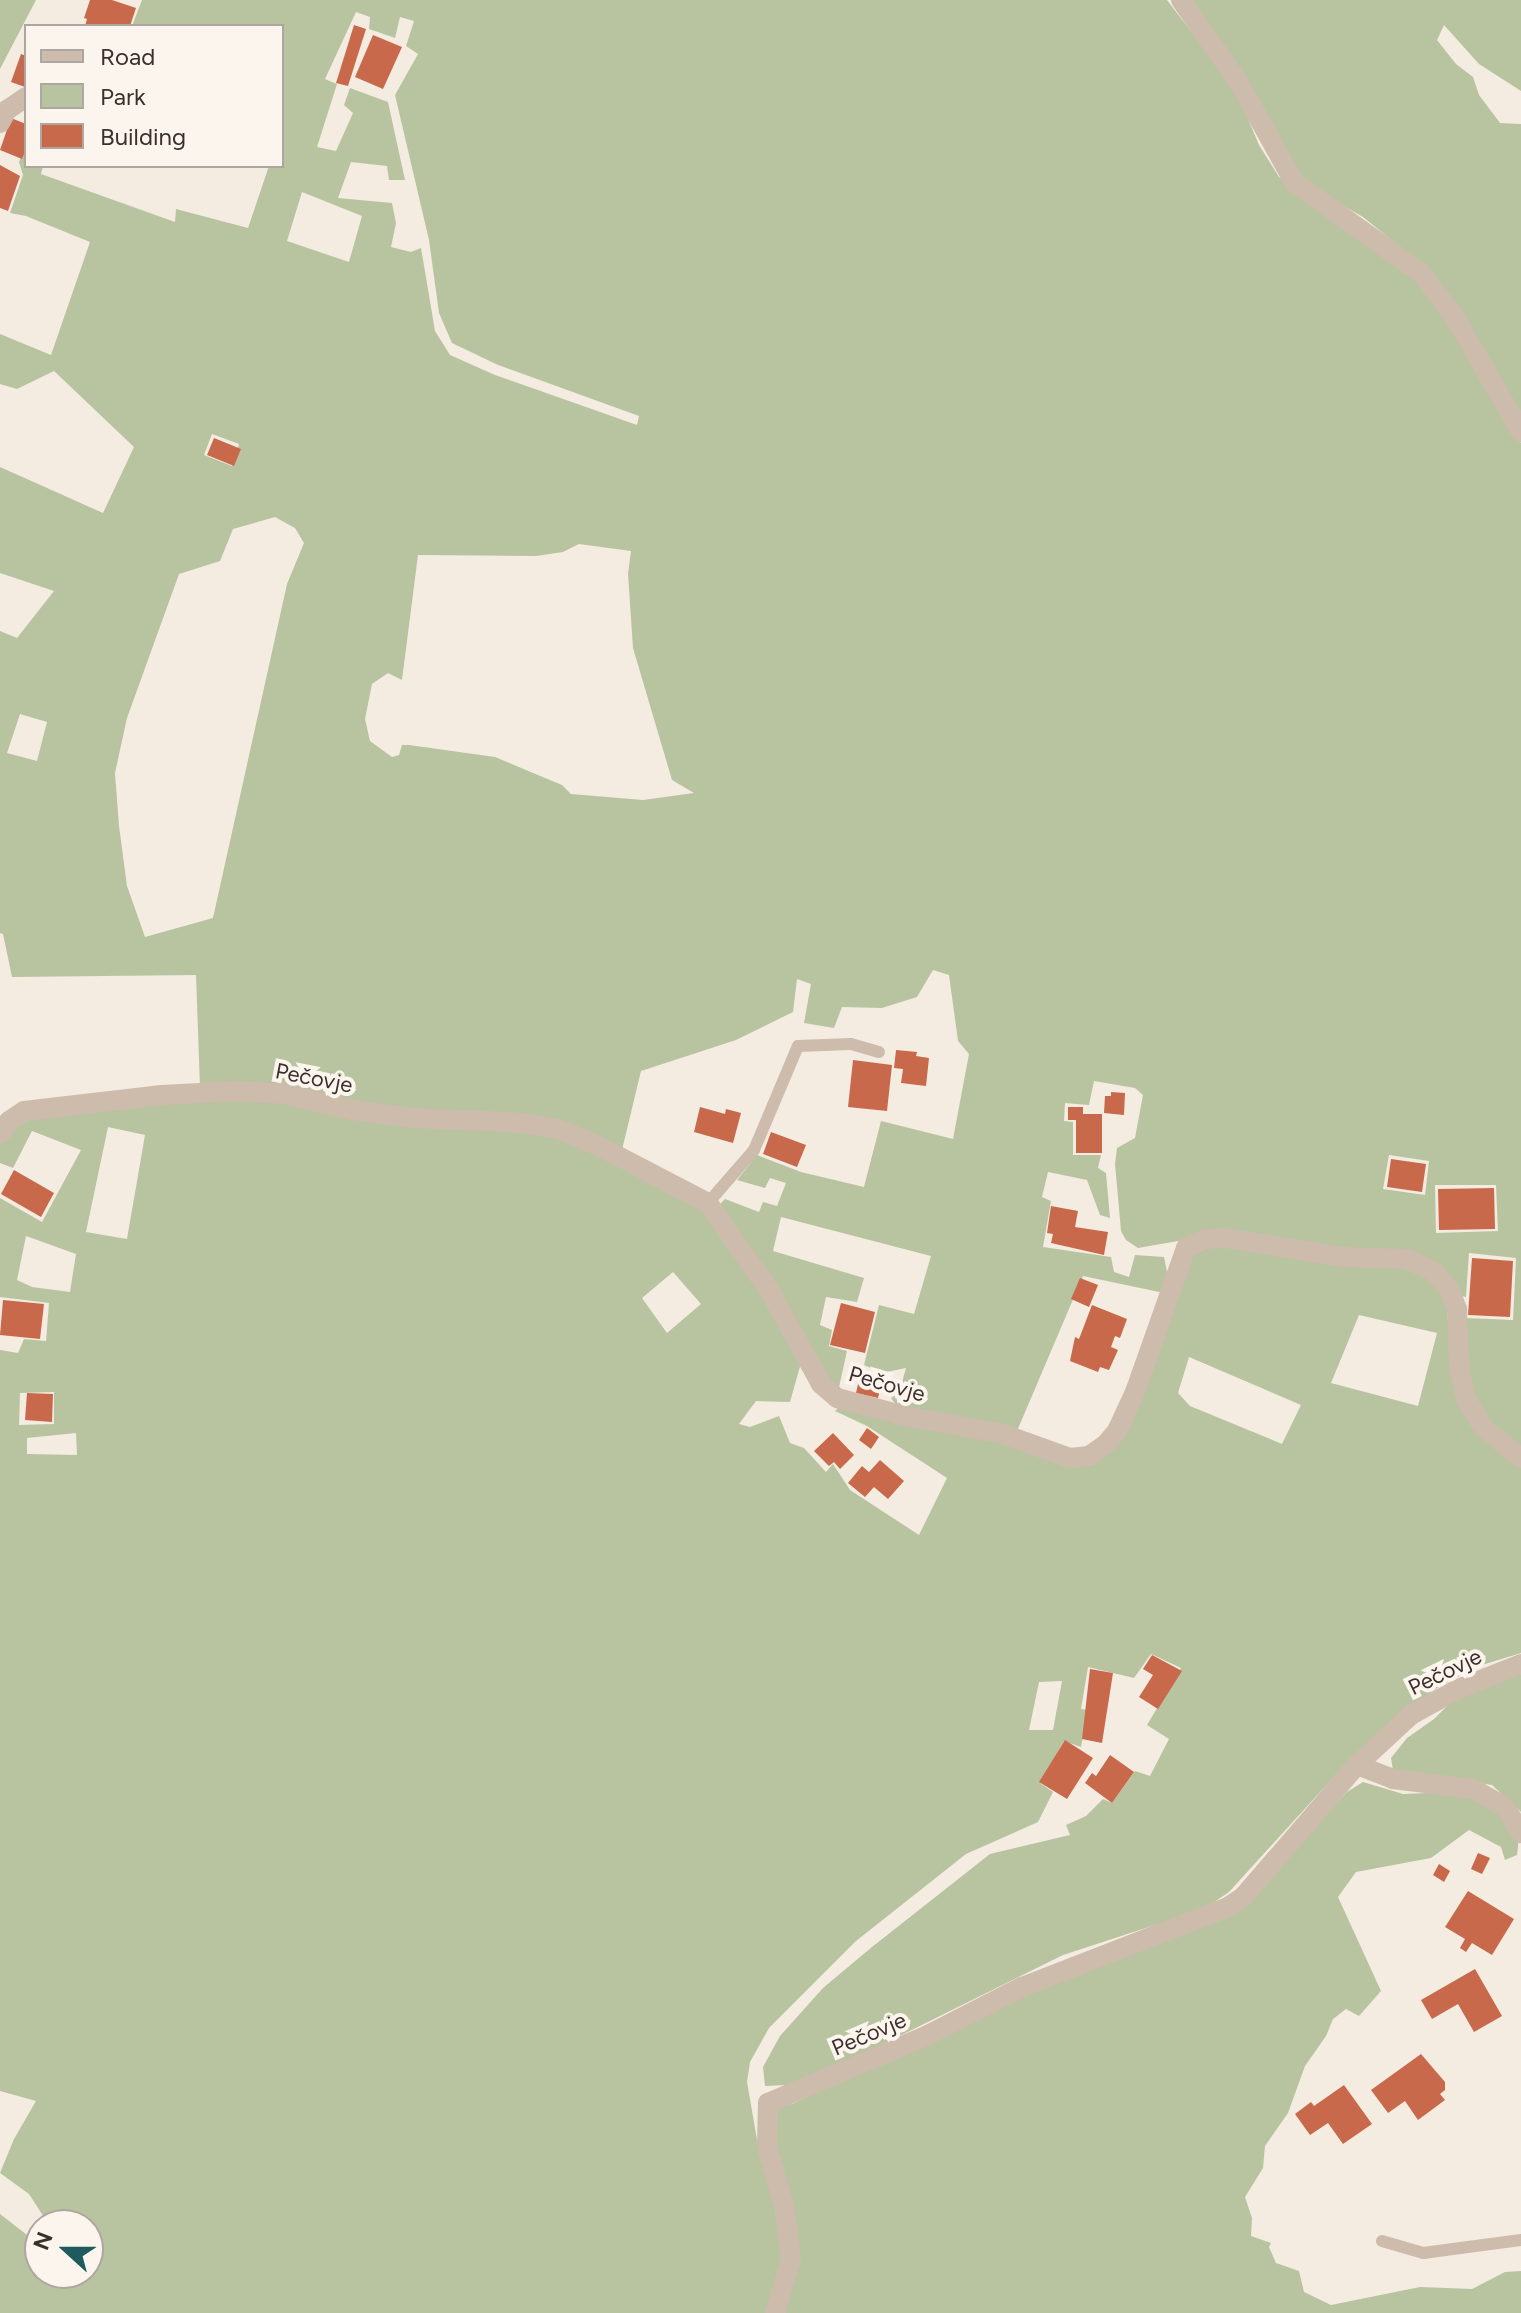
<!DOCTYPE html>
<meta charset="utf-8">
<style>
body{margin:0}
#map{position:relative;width:1521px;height:2313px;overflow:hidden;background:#f4ebe1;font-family:Figtree,sans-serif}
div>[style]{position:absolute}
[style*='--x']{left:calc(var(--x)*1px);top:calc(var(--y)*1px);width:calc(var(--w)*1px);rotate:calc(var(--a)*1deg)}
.green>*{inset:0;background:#b8c4a0}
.building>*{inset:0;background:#c8694b}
.lane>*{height:12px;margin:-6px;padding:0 6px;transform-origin:6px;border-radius:6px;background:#cdbbac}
.street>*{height:20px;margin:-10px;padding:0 10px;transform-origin:10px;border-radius:10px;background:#cdbbac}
span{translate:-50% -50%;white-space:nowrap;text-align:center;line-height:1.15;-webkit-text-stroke:8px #fbf5ee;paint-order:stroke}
.street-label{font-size:22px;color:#3b302b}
.legend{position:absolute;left:24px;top:24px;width:260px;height:144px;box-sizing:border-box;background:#fbf5ee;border:2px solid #aea6a0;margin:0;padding:10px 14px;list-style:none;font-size:24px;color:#3b302b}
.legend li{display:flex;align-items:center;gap:16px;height:40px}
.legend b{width:40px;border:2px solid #aea6a0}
.north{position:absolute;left:24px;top:2209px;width:80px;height:80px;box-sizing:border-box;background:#fbf5ee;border:2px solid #aea6a0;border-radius:50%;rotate:291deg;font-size:22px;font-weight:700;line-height:32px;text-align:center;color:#3b302b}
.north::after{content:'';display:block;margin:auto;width:28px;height:36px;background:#1f5a5e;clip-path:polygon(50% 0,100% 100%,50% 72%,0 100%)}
</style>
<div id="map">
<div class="green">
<div style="clip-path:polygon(0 0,36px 0,0 69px)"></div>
<div style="clip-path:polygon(evenodd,142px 0,1167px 0,1236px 90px,1259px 145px,1279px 177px,1409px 269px,1451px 322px,1521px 443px,1521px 1449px,1491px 1427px,1471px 1398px,1465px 1318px,1513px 1320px,1516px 1258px,1469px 1253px,1466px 1297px,1461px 1296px,1445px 1271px,1184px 1240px,1138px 1248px,1126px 1240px,1121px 1231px,1115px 1164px,1117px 1148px,1135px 1138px,1143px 1095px,1135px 1088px,1094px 1081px,1089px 1105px,1065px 1103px,1064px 1121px,1073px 1122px,1073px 1155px,1101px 1155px,1098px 1168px,1106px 1173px,1110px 1218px,1100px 1215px,1087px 1180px,1048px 1172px,1042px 1197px,1051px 1201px,1043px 1247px,1111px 1257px,1114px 1272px,1129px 1277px,1135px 1255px,1164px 1257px,1168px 1277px,1164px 1293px,1083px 1276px,1017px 1431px,897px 1406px,891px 1398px,899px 1393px,906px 1368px,882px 1373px,864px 1365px,879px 1305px,914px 1314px,931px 1256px,781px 1217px,773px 1251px,864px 1278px,857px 1302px,826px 1297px,820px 1325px,832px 1330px,829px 1346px,847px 1351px,839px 1387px,834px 1387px,719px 1205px,725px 1199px,759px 1212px,763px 1202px,777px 1206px,786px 1183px,770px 1178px,765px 1188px,737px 1180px,757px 1155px,801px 1172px,864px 1187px,881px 1121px,953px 1139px,969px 1054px,958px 1041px,949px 975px,933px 970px,917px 997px,882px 1008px,842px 1007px,834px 1028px,804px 1023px,811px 984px,797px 979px,793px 1012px,736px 1040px,641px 1071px,622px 1150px,497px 1117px,200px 1087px,196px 975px,12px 977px,3px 934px,0 933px,0 631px,17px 638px,54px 591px,0 573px,0 467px,103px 513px,134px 447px,54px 371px,17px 389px,0 384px,0 334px,51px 355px,90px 242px,26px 216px,10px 213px,23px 175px,19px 162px,26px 145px,26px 166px,43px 166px,41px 174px,175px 222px,176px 209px,248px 228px,269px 166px,282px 166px,282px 26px,132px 26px,142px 0,356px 12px,370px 17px,369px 29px,395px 38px,400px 17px,414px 21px,406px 46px,418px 54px,395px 95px,429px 240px,439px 313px,452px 343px,498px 365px,639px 416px,637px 425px,495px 375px,450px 355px,435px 331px,421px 248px,411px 252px,391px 247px,396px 223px,392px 203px,338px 198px,351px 162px,387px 166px,389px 180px,405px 180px,388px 102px,350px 88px,344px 105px,353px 113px,336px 151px,317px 147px,337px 84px,325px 79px,356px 12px,142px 0,302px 192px,362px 216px,349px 262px,287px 241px,302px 192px,142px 0,212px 434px,239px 444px,232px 466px,204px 455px,212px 434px,142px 0,275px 517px,295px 528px,304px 543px,287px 584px,213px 918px,145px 937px,127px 886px,119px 826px,115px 773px,127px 718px,179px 574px,220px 561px,233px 529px,275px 517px,142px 0,579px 544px,631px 551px,628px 574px,633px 648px,672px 780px,694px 793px,643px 800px,571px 794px,562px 785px,495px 757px,409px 745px,402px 745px,399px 755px,392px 757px,370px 741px,365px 719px,372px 684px,388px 673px,402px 680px,418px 555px,536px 556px,563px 552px,579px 544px,142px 0,20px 714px,47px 722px,37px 761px,7px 753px,20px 714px,142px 0,1389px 1155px,1429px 1161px,1425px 1195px,1383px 1189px,1389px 1155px,142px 0,1435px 1185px,1496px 1185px,1498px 1231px,1436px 1233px,1435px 1185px)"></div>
<div style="clip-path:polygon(1188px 0,1521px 0,1521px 91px,1479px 64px,1444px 25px,1437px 40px,1456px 64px,1473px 77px,1479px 95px,1500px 123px,1521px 124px,1521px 413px,1426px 268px,1363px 217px,1307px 185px)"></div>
<div style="clip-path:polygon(evenodd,251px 1096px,572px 1138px,706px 1211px,751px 1273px,801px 1363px,790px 1402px,756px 1401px,739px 1424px,750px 1427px,779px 1416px,790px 1443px,804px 1448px,826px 1472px,833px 1464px,850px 1490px,919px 1535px,947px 1478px,867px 1426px,835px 1411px,841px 1405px,1100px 1457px,1188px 1258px,1205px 1247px,1218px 1243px,1392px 1264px,1433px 1279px,1446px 1300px,1453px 1371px,1521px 1464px,1521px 1653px,1482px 1665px,1440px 1686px,1398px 1716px,1342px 1768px,1229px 1892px,1204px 1909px,1063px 1955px,833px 2069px,787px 2085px,765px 2086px,763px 2067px,780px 2036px,823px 1988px,872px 1947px,990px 1854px,1070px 1835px,1066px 1825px,1086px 1816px,1103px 1799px,1112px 1803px,1135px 1771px,1150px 1776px,1169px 1739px,1147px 1725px,1181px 1668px,1151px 1654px,1134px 1678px,1088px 1667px,1081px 1709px,1088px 1710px,1081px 1747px,1064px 1741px,1040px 1783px,1053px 1792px,1038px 1822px,966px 1854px,856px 1941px,769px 2028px,750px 2062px,747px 2082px,759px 2151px,783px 2223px,787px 2262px,765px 2313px,0 2313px,0 2214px,40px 2245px,40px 2273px,88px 2273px,88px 2225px,49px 2225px,29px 2194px,0 2173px,14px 2139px,36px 2101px,0 2091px,0 1350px,18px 1353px,24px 1339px,46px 1341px,49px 1303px,0 1297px,0 1198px,42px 1222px,81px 1150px,32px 1131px,13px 1168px,0 1163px,0 1143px,27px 1115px,251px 1096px,108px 1127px,145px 1135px,127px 1239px,86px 1232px,108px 1127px,251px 1096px,26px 1236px,76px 1254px,70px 1292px,32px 1287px,17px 1280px,26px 1236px,251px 1096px,673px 1272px,701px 1304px,667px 1333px,642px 1298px,673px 1272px,251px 1096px,1359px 1315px,1437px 1333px,1418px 1406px,1331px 1383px,1359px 1315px,251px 1096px,1189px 1357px,1301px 1405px,1282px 1444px,1190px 1406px,1178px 1393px,1189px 1357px,251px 1096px,54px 1392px,54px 1424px,19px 1425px,20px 1393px,54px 1392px,251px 1096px,76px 1433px,77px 1455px,27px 1454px,27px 1438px,76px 1433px,251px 1096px,1062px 1681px,1053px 1730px,1029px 1730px,1039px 1682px,1062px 1681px)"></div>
<div style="clip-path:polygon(1521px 1673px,1521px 1812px,1492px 1785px,1393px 1770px,1391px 1758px,1407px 1738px,1434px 1719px,1460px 1693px)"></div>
<div style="clip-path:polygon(1363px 1782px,1403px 1794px,1453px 1792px,1486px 1800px,1519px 1837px,1517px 1855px,1505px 1860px,1501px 1847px,1469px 1830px,1431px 1858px,1356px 1872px,1338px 1897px,1381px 1991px,1359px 2016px,1346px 2009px,1333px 2019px,1326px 2036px,1305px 2066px,1288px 2113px,1265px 2146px,1263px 2168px,1245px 2197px,1252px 2218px,1251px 2236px,1271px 2243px,1269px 2247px,1276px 2263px,1299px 2271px,1304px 2292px,1331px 2305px,1420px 2287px,1472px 2289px,1505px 2272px,1521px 2271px,1521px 2313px,780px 2313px,797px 2271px,777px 2148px,776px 2107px,792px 2104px,1024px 1994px,1241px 1908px,1347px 1792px)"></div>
</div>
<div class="building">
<div style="clip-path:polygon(90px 0,112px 0,136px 8px,130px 26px,85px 26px,87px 19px,84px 18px)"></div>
<div style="clip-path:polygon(354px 25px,366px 29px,348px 86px,336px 83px)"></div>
<div style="clip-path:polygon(373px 35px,402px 47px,383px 89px,355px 77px)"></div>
<div style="clip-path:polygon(21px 54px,26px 56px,25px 87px,11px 82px)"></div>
<div style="clip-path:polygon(11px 118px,26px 124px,26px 149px,22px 159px,0 150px)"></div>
<div style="clip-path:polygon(0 165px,20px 176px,8px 211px,0 208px)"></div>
<div style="clip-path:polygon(214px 438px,241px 449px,234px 466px,207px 455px)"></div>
<div style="clip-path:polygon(896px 1050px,917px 1052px,916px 1056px,929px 1058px,926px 1086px,901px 1083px,903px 1069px,894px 1068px)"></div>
<div style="clip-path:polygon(853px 1060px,892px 1065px,887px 1111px,848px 1107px)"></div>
<div style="clip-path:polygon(1111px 1092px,1125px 1093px,1124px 1115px,1104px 1113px,1105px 1096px,1111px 1096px)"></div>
<div style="clip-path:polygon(700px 1107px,725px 1114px,726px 1109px,741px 1113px,733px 1143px,694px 1132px)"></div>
<div style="clip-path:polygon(1068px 1107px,1083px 1107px,1083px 1114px,1102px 1114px,1102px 1153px,1076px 1153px,1076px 1120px,1068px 1120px)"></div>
<div style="clip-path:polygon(771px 1132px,806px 1145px,797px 1167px,763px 1154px)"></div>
<div style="clip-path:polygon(1391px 1159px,1426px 1164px,1422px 1192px,1387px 1187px)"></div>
<div style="clip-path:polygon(14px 1170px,54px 1193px,41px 1217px,1px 1194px)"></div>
<div style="clip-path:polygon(1494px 1188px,1495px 1229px,1439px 1230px,1438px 1189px)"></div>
<div style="clip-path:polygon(1051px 1206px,1078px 1211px,1075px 1227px,1108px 1232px,1104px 1255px,1051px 1243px,1053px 1234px,1047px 1233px)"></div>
<div style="clip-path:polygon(1472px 1258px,1513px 1261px,1510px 1317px,1468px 1315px)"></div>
<div style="clip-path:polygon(1080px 1278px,1098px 1285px,1089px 1307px,1071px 1299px)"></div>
<div style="clip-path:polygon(3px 1300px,44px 1304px,40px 1339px,0 1335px)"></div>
<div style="clip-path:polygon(841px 1303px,875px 1312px,865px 1353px,830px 1345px)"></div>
<div style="clip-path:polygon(1092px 1305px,1127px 1319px,1120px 1338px,1115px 1336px,1111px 1347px,1118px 1350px,1109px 1370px,1100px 1367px,1098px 1372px,1070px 1361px,1075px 1337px,1079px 1339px)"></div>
<div style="clip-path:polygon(861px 1371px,883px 1376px,878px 1398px,856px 1393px)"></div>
<div style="clip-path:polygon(27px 1393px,53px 1394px,52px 1422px,25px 1420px)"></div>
<div style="clip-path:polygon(867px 1428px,879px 1437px,871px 1449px,859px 1440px)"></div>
<div style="clip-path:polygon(833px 1433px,854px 1455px,840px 1469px,834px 1462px,829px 1466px,814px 1451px)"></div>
<div style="clip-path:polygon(880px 1460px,904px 1481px,888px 1499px,874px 1487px,865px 1497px,848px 1483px,862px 1466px,869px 1472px)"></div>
<div style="clip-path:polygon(1152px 1655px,1182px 1671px,1158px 1709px,1139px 1697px,1153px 1675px,1143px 1669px)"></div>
<div style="clip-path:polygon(1090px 1669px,1113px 1673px,1102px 1743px,1082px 1739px)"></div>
<div style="clip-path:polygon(1065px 1740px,1093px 1758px,1067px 1799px,1039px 1782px)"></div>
<div style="clip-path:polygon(1110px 1755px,1134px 1772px,1112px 1803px,1085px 1783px,1092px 1773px,1096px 1776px)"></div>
<div style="clip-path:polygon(1478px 1853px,1490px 1858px,1482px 1874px,1471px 1869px)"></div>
<div style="clip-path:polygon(1439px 1864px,1450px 1871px,1444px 1882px,1433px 1875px)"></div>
<div style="clip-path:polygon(1468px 1891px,1514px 1919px,1492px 1955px,1472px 1943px,1466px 1952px,1460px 1948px,1465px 1939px,1445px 1927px)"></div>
<div style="clip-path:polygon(1475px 1969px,1502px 2016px,1474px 2032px,1458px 2004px,1432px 2019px,1421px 2000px)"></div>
<div style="clip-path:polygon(1421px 2054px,1445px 2082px,1445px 2090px,1440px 2094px,1445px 2100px,1418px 2120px,1405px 2101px,1388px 2113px,1371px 2090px)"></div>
<div style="clip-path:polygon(1344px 2085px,1372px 2124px,1343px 2144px,1328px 2123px,1310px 2135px,1295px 2114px,1311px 2102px,1314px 2106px)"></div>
</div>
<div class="lane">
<div style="--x:708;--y:1203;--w:70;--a:-49"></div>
<div style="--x:754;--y:1150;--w:113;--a:-67.1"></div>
<div style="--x:798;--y:1046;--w:53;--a:-2.2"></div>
<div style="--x:851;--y:1044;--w:29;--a:16"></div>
<div style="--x:1382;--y:2241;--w:43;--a:16.3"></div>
<div style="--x:1423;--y:2253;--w:99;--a:-7.6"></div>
</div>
<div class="street">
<div style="--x:1181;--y:0;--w:101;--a:55.1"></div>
<div style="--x:1239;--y:83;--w:113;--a:60.9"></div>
<div style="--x:1294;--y:182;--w:156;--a:35.6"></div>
<div style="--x:1421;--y:273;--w:54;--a:52.5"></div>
<div style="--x:1454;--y:316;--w:134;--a:60"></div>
<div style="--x:0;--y:123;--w:15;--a:-62"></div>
<div style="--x:7;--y:110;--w:23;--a:-34"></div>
<div style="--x:0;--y:1134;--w:16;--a:-55"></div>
<div style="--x:9;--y:1121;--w:18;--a:-34"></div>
<div style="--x:24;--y:1111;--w:139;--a:-6.6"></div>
<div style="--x:162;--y:1095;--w:77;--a:-3"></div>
<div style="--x:239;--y:1091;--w:45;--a:3.8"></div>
<div style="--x:284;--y:1094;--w:70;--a:13.2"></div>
<div style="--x:352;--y:1110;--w:63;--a:7.4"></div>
<div style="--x:414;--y:1118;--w:109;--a:2.6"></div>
<div style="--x:523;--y:1123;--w:36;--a:10"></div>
<div style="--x:558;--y:1129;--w:42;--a:22.3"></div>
<div style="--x:597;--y:1145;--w:125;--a:27.6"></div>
<div style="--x:708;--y:1203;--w:106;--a:55"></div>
<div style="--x:769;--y:1290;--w:107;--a:61"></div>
<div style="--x:821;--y:1384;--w:21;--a:41"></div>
<div style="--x:837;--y:1398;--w:74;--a:14.8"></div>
<div style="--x:909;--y:1417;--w:92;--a:10"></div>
<div style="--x:1000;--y:1433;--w:74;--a:19.7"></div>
<div style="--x:1070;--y:1458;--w:19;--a:-6"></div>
<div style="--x:1089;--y:1456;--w:19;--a:-35"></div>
<div style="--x:1105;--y:1445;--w:18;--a:-49"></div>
<div style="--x:1117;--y:1431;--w:43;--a:-65.2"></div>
<div style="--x:1135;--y:1392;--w:153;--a:-70.5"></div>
<div style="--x:1186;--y:1248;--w:21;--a:-25"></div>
<div style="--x:1205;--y:1239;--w:20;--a:-3"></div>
<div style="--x:1225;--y:1238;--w:119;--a:9.2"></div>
<div style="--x:1342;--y:1257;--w:64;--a:1.8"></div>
<div style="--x:1406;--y:1259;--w:30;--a:24"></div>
<div style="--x:1433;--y:1271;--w:24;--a:48"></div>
<div style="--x:1449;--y:1289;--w:22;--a:68"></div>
<div style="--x:1457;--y:1309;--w:59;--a:88.1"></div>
<div style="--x:1459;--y:1368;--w:32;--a:77"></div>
<div style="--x:1466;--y:1399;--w:33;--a:59"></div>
<div style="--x:1483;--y:1427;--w:49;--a:39.2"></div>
<div style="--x:1357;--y:1765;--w:39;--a:21"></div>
<div style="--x:1393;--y:1779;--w:81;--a:7.1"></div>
<div style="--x:1473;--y:1789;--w:37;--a:29"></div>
<div style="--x:1505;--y:1807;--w:31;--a:58"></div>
<div style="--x:775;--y:2313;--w:56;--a:-73.5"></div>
<div style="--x:791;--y:2259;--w:53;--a:-97.5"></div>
<div style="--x:784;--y:2206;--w:61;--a:-106.1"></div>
<div style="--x:767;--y:2147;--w:44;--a:-88.7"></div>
<div style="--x:768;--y:2103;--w:174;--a:-23"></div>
<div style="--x:928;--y:2035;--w:106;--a:-27.1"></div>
<div style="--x:1022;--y:1987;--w:221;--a:-21.2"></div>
<div style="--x:1228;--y:1907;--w:18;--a:-34"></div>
<div style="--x:1243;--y:1897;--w:174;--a:-49.2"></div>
<div style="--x:1357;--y:1765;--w:74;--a:-42.8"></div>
<div style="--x:1411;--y:1715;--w:54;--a:-29"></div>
<div style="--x:1458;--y:1689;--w:68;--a:-21.6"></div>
</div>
<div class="street-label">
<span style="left:314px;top:1078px;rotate:11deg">Pečovje</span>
<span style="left:887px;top:1384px;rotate:16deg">Pečovje</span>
<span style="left:1445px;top:1672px;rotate:-26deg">Pečovje</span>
<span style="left:869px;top:2034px;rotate:-23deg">Pečovje</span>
</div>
<ul class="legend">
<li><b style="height:10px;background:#cdbbac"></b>Road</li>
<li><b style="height:22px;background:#b8c4a0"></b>Park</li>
<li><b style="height:22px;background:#c8694b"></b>Building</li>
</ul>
<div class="north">N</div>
</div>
